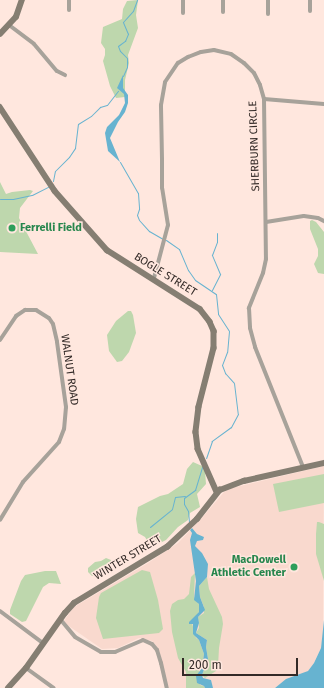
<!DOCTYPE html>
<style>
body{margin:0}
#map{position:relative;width:324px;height:688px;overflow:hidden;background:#ffe7de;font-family:"Fira Sans",sans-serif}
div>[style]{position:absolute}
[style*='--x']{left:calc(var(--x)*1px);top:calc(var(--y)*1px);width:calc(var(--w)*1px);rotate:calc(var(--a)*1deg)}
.built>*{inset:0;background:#f9d9ce}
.green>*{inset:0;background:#bed7ad}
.water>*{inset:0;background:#67b3d0}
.stream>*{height:1px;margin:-0.5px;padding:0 0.5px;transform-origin:0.5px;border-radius:0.5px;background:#67b3d0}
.street>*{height:4px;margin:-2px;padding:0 2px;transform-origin:2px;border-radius:2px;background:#a7a29a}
.secondary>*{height:5.5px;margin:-2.75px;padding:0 2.75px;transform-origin:2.75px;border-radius:2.75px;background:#857e72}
.dots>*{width:11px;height:11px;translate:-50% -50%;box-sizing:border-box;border:2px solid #ffe7de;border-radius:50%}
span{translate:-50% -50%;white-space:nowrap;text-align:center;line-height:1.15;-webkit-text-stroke:3px #ffe7de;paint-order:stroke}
.street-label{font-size:11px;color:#332a27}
.leisure-label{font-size:11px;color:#27864d;font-weight:700}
.left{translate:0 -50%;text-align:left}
.right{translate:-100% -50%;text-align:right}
.scale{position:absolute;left:182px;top:658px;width:116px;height:18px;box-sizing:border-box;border:2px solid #332a27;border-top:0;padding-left:5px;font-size:12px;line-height:14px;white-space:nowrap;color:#332a27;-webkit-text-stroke:3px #ffe7de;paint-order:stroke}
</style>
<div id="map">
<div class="built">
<div style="clip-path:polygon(324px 466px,323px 636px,321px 648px,314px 663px,308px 671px,302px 675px,290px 677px,275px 688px,168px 688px,158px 648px,152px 641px,139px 638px,118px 648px,102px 649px,63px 622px,74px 607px,148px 563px,178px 543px,201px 519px,224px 492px,232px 488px)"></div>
</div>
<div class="green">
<div style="clip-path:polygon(138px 0,136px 15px,138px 28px,128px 55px,129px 63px,125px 80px,125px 97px,116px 98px,110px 86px,103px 61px,105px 55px,105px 49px,101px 43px,103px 27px,122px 19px,123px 9px,127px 1px)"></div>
<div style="clip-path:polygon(0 182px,6px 194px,12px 192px,30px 190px,33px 191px,20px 208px,19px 218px,38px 254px,0 252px)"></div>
<div style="clip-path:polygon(312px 220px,316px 222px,324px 232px,324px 274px,318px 273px,314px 264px,318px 256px,318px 249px,310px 229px,310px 221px)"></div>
<div style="clip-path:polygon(128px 311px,131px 311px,133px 315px,136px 333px,129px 352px,122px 361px,117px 362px,109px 351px,107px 335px,116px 321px)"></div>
<div style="clip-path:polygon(193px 462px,202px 466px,205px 471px,206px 484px,197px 494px,200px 507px,190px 513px,188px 520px,178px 527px,166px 540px,154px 546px,149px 544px,145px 537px,138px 533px,136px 519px,138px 507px,160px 496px,168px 494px,183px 484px,187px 469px)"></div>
<div style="clip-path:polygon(324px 474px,324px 503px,279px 512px,273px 484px)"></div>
<div style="clip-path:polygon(319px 522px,324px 524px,324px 581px,316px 554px,316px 534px,317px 522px)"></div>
<div style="clip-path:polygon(106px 558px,111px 560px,111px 563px,105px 566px,98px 575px,92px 576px,88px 572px,88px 568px,95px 562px,101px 561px)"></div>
<div style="clip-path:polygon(142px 570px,150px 572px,158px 600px,163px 629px,159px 633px,103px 639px,96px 618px,99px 597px,101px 593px)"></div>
<div style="clip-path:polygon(45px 571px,56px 571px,61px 584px,49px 583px,43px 587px,26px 621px,22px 622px,10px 614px,10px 610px,21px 581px,25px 575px)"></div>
<div style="clip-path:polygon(195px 573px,194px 597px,199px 604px,199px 612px,192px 623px,196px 638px,199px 640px,204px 654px,202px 668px,199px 669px,200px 685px,204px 686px,205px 688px,186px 688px,186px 672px,178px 658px,172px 632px,170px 611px,172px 604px,178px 600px,184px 599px,189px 594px,191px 577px)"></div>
<div style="clip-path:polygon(207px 577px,209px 589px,222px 617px,223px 624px,219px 648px,218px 667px,216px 671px,205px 678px,202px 675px,208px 659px,206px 647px,207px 640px,196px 633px,199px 628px,198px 617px,204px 613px,204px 607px,200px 597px,199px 586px)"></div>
</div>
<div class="water">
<div style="clip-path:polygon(123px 75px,123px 88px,128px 95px,128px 103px,125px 112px,118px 122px,110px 138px,120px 162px,108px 151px,105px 133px,107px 127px,119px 115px,125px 103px,124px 94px,117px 88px)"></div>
<div style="clip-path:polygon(192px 528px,197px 534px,204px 537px,203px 540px,197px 541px,195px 546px,202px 553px,208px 564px,207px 577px,199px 586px,200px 597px,205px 610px,198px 617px,199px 623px,196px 633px,207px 640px,206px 647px,208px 659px,202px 675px,203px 678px,211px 680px,213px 688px,205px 688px,204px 686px,197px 683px,196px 676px,202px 668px,204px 654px,199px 640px,193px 634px,193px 624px,189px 624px,189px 622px,199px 612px,199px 604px,194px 600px,196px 581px,190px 540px,192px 533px,190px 530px)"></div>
<div style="clip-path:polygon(324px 620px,324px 688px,275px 688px,286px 679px,308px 671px,314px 663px,321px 648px)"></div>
</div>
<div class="stream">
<div style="--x:123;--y:76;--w:10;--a:-66"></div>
<div style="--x:127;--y:67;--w:9;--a:-90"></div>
<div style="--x:127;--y:58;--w:10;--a:-135"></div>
<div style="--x:120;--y:51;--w:5;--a:-112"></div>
<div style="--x:118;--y:46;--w:9;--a:-36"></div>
<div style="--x:125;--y:41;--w:8;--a:-67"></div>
<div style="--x:128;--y:34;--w:13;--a:-113"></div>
<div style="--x:123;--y:22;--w:15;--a:-48"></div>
<div style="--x:133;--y:11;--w:12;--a:-70"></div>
<div style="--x:120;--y:162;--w:36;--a:60"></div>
<div style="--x:138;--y:193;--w:16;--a:86"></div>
<div style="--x:139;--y:209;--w:6;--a:108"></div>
<div style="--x:137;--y:215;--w:5;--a:68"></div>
<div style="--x:139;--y:220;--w:15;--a:48"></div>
<div style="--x:149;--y:231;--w:16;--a:30"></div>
<div style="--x:53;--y:181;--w:10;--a:-79"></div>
<div style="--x:55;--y:171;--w:20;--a:-45"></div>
<div style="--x:69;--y:157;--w:11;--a:-56"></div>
<div style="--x:75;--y:148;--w:24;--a:-83"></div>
<div style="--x:78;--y:124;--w:15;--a:-32"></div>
<div style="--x:91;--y:116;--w:13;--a:-45"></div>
<div style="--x:100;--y:107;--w:7;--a:-16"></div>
<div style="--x:107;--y:105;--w:18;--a:-52"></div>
<div style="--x:0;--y:199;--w:13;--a:0"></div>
<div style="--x:13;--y:199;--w:19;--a:-12"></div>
<div style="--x:32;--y:195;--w:18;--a:-27"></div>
<div style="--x:166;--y:240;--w:16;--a:35"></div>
<div style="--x:179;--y:249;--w:23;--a:67"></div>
<div style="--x:188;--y:270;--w:12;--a:55"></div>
<div style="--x:195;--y:280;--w:25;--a:34"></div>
<div style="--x:216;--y:294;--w:20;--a:84"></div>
<div style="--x:218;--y:314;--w:20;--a:57"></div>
<div style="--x:229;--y:331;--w:21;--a:95"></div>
<div style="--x:227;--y:352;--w:14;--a:111"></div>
<div style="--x:222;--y:365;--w:9;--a:69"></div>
<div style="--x:225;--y:373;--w:13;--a:48"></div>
<div style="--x:234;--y:383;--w:31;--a:83"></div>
<div style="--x:238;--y:414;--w:15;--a:118"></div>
<div style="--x:231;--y:427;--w:24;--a:144"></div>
<div style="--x:212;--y:441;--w:18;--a:109"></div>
<div style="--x:212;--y:290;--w:18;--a:-63"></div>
<div style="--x:220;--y:274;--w:21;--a:-113"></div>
<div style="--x:212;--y:255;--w:14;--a:-69"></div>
<div style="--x:217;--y:242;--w:9;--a:-90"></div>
<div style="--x:189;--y:522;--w:11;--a:-95"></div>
<div style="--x:188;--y:511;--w:8;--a:-120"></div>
<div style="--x:184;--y:504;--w:6;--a:-90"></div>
<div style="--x:184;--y:498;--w:14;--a:-36"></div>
<div style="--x:195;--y:490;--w:24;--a:-73"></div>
<div style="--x:150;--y:527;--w:28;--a:-39"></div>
<div style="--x:172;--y:509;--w:12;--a:-76"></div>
<div style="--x:175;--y:497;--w:10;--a:-6"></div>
</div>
<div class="street">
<div style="--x:69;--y:0;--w:10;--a:90"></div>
<div style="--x:223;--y:0;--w:12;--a:90"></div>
<div style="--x:268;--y:0;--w:14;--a:90"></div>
<div style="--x:310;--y:11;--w:11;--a:-90"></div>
<div style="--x:183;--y:13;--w:13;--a:-90"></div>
<div style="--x:9;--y:25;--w:31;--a:37"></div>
<div style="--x:34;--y:44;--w:35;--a:50"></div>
<div style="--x:57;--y:71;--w:9;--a:27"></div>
<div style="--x:264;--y:99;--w:60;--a:4.8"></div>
<div style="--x:266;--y:222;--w:38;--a:-9"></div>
<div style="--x:304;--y:216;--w:14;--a:8"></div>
<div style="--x:318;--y:218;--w:7;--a:27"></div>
<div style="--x:154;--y:278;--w:55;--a:-75.2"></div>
<div style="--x:168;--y:225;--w:37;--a:-99"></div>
<div style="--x:162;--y:188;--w:29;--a:-90"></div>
<div style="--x:162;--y:159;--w:54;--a:-91.1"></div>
<div style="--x:161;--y:105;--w:23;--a:-80"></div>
<div style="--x:165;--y:82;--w:23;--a:-56"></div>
<div style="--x:178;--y:63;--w:12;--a:-31"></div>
<div style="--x:188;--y:57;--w:14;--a:-21"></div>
<div style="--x:201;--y:52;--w:13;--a:-9"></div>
<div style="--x:214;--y:50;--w:17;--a:13"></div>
<div style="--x:231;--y:54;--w:16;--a:35"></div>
<div style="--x:244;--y:63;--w:14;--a:45"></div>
<div style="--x:254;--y:73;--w:13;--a:63"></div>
<div style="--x:260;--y:85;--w:15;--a:74"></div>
<div style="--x:264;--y:99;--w:160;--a:89.3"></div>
<div style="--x:266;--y:259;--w:14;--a:102"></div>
<div style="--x:263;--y:273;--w:38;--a:112"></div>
<div style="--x:249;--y:308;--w:20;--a:87"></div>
<div style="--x:250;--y:328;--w:20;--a:75"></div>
<div style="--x:255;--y:347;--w:129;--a:68.2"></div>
<div style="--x:0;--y:340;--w:29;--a:-56"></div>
<div style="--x:16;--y:316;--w:11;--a:-34"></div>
<div style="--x:25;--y:310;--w:11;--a:0"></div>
<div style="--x:36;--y:310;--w:15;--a:32"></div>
<div style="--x:49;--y:318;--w:7;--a:56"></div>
<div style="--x:53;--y:324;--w:18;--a:77"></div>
<div style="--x:57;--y:342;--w:66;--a:82.1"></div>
<div style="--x:66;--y:407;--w:22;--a:95"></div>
<div style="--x:64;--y:429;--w:14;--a:111"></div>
<div style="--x:59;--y:442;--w:54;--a:132"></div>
<div style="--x:23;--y:482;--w:44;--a:121.2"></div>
<div style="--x:0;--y:611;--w:54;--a:36.7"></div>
<div style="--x:60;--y:619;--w:23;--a:50"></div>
<div style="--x:75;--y:637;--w:30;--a:30"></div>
<div style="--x:101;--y:652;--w:14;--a:0"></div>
<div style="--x:115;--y:652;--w:30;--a:-23"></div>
<div style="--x:143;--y:640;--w:10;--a:24"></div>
<div style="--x:152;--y:644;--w:8;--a:50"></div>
<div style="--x:157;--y:650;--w:14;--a:73"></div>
<div style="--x:161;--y:663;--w:26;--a:77"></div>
<div style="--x:26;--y:668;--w:34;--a:36"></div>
</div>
<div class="secondary">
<div style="--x:0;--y:34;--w:23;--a:-47"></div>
<div style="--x:16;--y:17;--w:18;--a:-71"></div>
<div style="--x:0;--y:107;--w:100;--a:56.8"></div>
<div style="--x:55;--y:191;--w:79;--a:48.6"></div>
<div style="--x:107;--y:250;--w:110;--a:32.4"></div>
<div style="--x:200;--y:309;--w:16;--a:52"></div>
<div style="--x:210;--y:322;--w:10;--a:66"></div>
<div style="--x:214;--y:331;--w:17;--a:90"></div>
<div style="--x:214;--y:348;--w:61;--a:104.3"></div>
<div style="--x:199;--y:407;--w:25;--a:97"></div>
<div style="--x:196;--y:432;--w:17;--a:83"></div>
<div style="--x:198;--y:449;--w:47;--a:66.2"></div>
<div style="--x:8;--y:688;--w:27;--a:-48"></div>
<div style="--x:26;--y:668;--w:67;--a:-54.7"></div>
<div style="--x:65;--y:613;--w:13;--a:-48"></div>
<div style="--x:74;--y:603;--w:109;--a:-31.1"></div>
<div style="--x:167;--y:547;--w:41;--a:-43"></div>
<div style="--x:197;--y:519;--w:37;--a:-52"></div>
<div style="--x:220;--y:490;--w:26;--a:-21"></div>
<div style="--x:244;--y:481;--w:82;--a:-12.7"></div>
</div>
<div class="dots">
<div style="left:12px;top:228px;background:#2e9e5b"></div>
<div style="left:294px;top:567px;background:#2e9e5b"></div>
</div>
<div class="street-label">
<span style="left:255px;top:146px;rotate:-92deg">SHERBURN CIRCLE</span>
<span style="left:165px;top:275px;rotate:32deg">BOGLE STREET</span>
<span style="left:69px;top:370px;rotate:82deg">WALNUT ROAD</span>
<span style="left:128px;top:558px;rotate:-31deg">WINTER STREET</span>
</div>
<div class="leisure-label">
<span class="left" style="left:20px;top:228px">Ferrelli Field</span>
<span class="right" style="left:286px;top:567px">MacDowell<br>Athletic Center</span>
</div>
<div class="scale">200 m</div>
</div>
